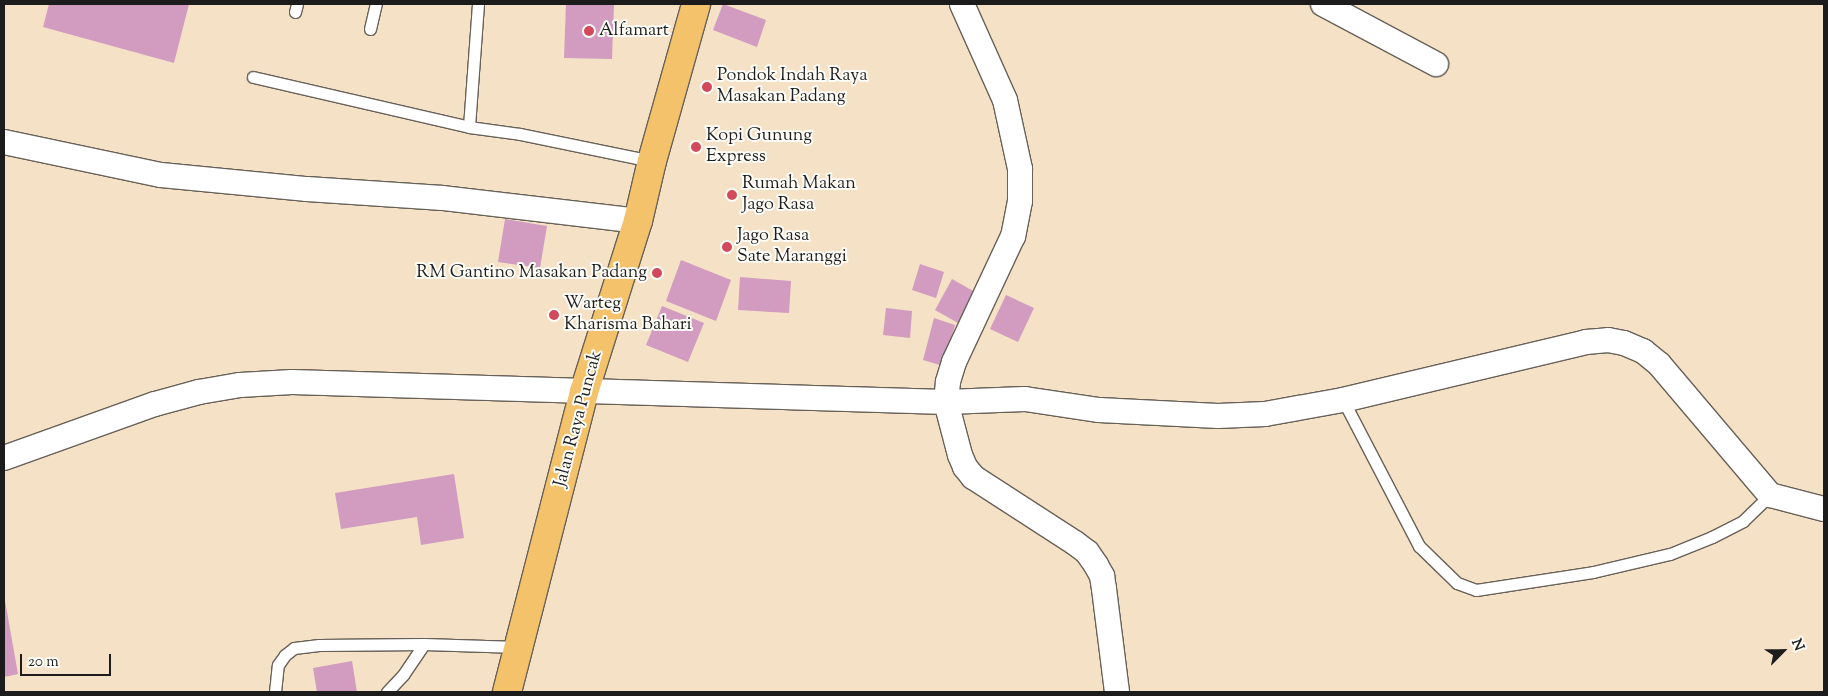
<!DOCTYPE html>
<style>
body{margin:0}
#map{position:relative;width:1828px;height:696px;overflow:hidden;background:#f5e1c6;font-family:"Sorts Mill Goudy",serif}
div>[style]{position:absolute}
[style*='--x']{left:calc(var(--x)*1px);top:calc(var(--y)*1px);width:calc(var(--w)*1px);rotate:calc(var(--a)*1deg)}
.building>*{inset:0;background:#d19cc0}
.roads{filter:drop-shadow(1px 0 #686158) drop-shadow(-1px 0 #686158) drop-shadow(0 1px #686158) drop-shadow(0 -1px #686158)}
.service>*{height:11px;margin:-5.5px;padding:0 5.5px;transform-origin:5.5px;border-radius:5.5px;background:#fff}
.minor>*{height:24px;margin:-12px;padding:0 12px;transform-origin:12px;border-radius:12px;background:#fff}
.trunk>*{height:28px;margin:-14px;padding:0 14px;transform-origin:14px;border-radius:14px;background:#f3c26a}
.dots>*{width:14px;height:14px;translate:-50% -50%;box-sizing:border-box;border:2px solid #fdfcf7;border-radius:50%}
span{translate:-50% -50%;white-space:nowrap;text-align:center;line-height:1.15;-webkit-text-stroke:4px #fdfcf7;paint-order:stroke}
.poi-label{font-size:18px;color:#1c1c1c}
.left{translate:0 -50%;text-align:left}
.right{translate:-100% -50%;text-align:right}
.street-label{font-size:18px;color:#1c1c1c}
.frame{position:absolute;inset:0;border:5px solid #1c1c1c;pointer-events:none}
.north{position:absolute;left:1758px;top:626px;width:50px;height:50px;-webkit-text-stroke:4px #fdfcf7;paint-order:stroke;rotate:67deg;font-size:14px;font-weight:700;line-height:20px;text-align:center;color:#1c1c1c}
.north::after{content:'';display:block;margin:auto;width:18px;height:22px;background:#1c1c1c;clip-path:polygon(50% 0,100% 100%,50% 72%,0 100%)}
.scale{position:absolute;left:20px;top:654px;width:91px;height:22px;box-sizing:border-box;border:2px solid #1c1c1c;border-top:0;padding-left:6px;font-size:15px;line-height:18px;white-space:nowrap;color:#1c1c1c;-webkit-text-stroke:4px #fdfcf7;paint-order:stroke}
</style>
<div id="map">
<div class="building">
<div style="clip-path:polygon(49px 4px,189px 4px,174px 63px,43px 27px)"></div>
<div style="clip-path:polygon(566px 4px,614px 4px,612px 59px,564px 58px)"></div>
<div style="clip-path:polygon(723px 4px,766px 20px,757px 47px,713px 30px)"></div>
<div style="clip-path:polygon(505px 219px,547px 226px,540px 268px,498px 262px)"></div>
<div style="clip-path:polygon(681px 260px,731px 280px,716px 321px,666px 301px)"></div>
<div style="clip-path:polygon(920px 264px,944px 272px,936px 298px,912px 290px)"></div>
<div style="clip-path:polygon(740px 277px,791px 281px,789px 313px,738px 310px)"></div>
<div style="clip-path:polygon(952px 279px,982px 296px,965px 327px,935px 310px)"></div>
<div style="clip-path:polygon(1006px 295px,1034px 308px,1018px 342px,990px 329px)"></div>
<div style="clip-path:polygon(662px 306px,704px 323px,688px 362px,646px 345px)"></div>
<div style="clip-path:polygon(886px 308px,912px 311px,910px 338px,883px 335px)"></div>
<div style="clip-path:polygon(934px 318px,955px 325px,943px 366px,923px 360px)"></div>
<div style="clip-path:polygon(454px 474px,464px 538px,421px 545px,417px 517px,341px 529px,335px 493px)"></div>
<div style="clip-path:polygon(4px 595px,18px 674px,4px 677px)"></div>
<div style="clip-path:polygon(352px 661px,357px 692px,317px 692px,313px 668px)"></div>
</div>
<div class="roads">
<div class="service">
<div style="--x:478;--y:4;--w:123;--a:94.2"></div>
<div style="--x:469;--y:127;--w:51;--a:7.8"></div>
<div style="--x:520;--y:134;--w:135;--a:11.6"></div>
<div style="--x:295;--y:12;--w:8;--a:-76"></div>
<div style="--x:370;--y:29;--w:26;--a:-77"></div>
<div style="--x:253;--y:77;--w:222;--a:13"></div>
<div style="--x:1343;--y:400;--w:165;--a:62.5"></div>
<div style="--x:1419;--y:546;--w:53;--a:44.2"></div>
<div style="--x:1457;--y:583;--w:20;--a:20"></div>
<div style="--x:1476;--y:590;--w:118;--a:-8.7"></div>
<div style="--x:1593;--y:572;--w:79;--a:-13.2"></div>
<div style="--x:1670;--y:554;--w:45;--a:-22"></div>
<div style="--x:1712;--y:537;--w:35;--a:-27"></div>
<div style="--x:1743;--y:521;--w:37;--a:-44"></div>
<div style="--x:275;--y:692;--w:27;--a:-84"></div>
<div style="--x:278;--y:665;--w:12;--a:-55"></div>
<div style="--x:285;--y:655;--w:11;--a:-38"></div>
<div style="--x:294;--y:648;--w:25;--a:-7"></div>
<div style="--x:319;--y:645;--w:105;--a:-0.5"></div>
<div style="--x:424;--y:644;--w:94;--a:1.8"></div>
<div style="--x:387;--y:692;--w:23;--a:-47"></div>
<div style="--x:403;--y:675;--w:37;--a:-56"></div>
</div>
<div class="minor">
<div style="--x:962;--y:4;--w:105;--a:65.9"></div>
<div style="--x:1005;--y:100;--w:71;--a:77.7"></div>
<div style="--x:1020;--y:169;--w:32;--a:90"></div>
<div style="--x:1020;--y:201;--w:36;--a:101"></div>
<div style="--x:1013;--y:236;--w:139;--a:115.1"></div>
<div style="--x:954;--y:362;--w:21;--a:107"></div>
<div style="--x:948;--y:382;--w:20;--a:96"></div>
<div style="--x:946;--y:402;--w:55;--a:75.2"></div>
<div style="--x:960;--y:455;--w:13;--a:67"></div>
<div style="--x:965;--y:467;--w:13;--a:51"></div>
<div style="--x:973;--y:477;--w:121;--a:32.9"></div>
<div style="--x:1075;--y:543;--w:15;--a:37"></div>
<div style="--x:1087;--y:552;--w:16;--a:55"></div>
<div style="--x:1096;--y:565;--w:13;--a:61"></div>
<div style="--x:1102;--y:576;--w:13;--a:81"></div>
<div style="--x:1104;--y:589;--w:104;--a:82.8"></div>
<div style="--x:1323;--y:4;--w:128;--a:28"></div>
<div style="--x:4;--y:142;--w:160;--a:11.9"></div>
<div style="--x:161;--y:175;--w:147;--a:5.5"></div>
<div style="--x:307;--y:189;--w:136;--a:3.8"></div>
<div style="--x:443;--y:198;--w:196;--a:6.7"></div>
<div style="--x:4;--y:458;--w:160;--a:-19.7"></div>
<div style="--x:155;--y:404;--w:46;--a:-15.3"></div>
<div style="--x:199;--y:392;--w:42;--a:-9.7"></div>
<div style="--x:240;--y:385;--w:52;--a:-3.3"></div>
<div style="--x:292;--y:382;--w:654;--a:1.75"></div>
<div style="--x:946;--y:402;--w:79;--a:-2.2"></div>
<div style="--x:1025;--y:399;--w:75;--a:8.5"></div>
<div style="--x:1099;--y:410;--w:119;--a:2.9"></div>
<div style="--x:1218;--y:416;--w:47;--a:-2.4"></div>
<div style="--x:1265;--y:414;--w:79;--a:-10.2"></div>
<div style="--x:1343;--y:400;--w:250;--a:-13.4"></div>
<div style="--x:1586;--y:342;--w:22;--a:-5"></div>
<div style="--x:1608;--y:340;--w:16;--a:11"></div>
<div style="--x:1624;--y:343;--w:21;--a:23"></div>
<div style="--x:1643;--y:351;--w:21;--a:39"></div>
<div style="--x:1659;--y:364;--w:172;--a:49.7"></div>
<div style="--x:1770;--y:495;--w:56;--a:14.5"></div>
</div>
<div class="trunk">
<div style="--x:507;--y:692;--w:310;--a:-75.6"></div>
<div style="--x:584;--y:392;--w:179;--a:-72.5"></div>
<div style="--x:638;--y:221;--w:62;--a:-76.9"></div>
<div style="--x:652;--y:161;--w:163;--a:-74.3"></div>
</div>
</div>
<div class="dots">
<div style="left:589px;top:31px;background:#d1495b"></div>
<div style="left:707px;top:87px;background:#d1495b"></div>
<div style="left:696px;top:147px;background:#d1495b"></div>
<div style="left:732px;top:195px;background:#d1495b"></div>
<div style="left:727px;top:247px;background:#d1495b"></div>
<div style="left:657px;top:273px;background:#d1495b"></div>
<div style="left:554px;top:315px;background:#d1495b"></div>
</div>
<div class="poi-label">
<span class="left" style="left:599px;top:31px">Alfamart</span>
<span class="left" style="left:717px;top:87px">Pondok Indah Raya<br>Masakan Padang</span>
<span class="left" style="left:706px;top:147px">Kopi Gunung<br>Express</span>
<span class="left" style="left:742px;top:195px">Rumah Makan<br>Jago Rasa</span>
<span class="left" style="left:737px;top:247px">Jago Rasa<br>Sate Maranggi</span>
<span class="right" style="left:647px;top:273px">RM Gantino Masakan Padang</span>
<span class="left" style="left:564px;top:315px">Warteg<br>Kharisma Bahari</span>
</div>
<div class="street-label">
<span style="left:579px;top:419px;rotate:-75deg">Jalan Raya Puncak</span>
</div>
<div class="frame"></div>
<div class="north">N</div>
<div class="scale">20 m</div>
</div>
